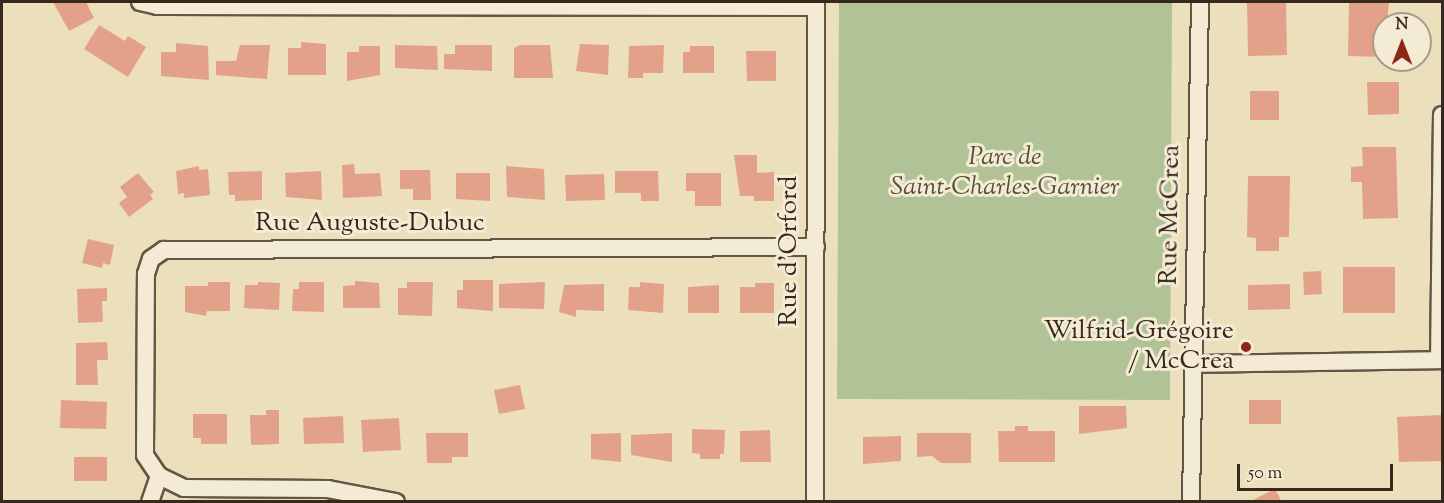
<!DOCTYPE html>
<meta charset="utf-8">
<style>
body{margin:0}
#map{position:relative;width:1444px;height:503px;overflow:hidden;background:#ece0bc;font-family:"Sorts Mill Goudy",serif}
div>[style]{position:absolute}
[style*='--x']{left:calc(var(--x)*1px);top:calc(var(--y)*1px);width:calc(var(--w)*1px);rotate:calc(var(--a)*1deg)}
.green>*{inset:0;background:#b1c396}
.building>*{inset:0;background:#e3a18a}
.roads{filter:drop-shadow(2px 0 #645646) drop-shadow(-2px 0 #645646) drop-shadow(0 2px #645646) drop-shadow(0 -2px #645646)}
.street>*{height:16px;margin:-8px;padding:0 8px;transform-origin:8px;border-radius:8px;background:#f3ebd3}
.dots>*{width:16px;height:16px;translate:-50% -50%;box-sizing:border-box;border:3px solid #f3ebd3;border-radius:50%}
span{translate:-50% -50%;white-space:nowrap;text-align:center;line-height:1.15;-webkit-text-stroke:6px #f3ebd3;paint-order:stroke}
.park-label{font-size:26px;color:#564f3c;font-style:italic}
.street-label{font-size:26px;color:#37281e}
.poi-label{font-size:26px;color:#37281e}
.right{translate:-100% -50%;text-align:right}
.frame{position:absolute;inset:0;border:3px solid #37281e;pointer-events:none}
.north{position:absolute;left:1372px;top:12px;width:60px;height:60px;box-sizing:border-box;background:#f3ebd3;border:2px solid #a89d8b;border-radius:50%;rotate:0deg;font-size:16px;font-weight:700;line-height:24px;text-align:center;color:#37281e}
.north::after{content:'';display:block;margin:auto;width:21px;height:27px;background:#8f2418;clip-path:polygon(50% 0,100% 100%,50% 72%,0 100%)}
.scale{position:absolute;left:1237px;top:464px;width:156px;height:27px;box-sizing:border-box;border:3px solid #37281e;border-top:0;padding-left:8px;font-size:18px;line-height:21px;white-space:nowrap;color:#37281e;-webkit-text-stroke:4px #f3ebd3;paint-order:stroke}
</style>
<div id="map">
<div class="green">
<div style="clip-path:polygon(839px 2px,1172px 2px,1170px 400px,837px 399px)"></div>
</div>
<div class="building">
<div style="clip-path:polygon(53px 2px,86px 2px,94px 18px,69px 31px)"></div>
<div style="clip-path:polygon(1247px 2px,1286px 2px,1287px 55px,1248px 56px)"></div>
<div style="clip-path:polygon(1349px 2px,1389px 2px,1384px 57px,1348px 56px)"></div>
<div style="clip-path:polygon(99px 25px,125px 41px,128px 36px,146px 47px,128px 77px,84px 49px)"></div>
<div style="clip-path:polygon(301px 42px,326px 44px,326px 75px,288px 75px,288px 48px,301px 48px)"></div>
<div style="clip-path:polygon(176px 43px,208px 46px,209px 80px,161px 76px,161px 52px,176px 52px)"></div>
<div style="clip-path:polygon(580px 44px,609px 45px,608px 75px,576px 71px)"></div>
<div style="clip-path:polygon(240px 45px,270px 45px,267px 79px,216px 75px,216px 61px,236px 61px)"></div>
<div style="clip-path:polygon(395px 45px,437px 46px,438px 70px,395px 68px)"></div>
<div style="clip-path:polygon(455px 45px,492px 45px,492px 71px,444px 69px,444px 54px,455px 54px)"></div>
<div style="clip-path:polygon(520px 45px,550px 45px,553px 78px,514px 78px,514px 48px)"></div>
<div style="clip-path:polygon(664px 45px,663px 73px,643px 73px,643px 78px,628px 78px,629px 46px)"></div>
<div style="clip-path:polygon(359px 46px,380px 46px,380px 75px,347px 81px,347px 52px,359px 52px)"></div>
<div style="clip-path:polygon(690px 46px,714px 46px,714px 73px,683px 73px,683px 52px,690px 52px)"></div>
<div style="clip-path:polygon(746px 51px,776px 51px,776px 81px,747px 81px)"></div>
<div style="clip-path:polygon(1367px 82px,1399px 82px,1399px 114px,1368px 115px)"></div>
<div style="clip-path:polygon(1250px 91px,1279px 91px,1279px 120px,1250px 120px)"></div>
<div style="clip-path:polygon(1362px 147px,1396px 147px,1398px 218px,1363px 219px,1362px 182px,1351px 182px,1351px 167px,1363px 166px)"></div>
<div style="clip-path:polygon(734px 155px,757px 155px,757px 173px,774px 172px,774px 201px,754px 201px,754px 196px,740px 196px)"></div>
<div style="clip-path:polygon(354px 164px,355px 174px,380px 173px,382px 196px,343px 198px,342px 165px)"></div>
<div style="clip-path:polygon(199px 166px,199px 170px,208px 169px,210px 195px,184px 198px,184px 193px,178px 194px,176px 171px)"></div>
<div style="clip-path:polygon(506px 166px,544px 169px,545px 200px,507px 197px)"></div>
<div style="clip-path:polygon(400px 170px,430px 170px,431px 200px,413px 200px,413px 189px,400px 189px)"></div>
<div style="clip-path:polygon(262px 171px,262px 200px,235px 201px,235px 195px,229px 195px,228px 172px)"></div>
<div style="clip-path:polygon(321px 171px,322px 200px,286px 197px,285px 173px)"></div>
<div style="clip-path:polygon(615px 171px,658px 171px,659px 201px,641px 201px,641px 193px,615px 193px)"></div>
<div style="clip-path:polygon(138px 173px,154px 192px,150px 195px,153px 199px,129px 217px,119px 203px,127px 197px,120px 187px)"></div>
<div style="clip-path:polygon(456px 173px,490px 173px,490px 201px,456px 199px)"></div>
<div style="clip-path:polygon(686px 173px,721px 173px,721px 206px,695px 206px,695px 191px,686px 191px)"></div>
<div style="clip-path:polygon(604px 174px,605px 200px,566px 201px,565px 175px)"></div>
<div style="clip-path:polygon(1248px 176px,1290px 176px,1289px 237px,1279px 237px,1279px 251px,1256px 251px,1256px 238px,1247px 237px)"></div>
<div style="clip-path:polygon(88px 239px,114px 245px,110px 265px,103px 263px,102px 268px,82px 263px)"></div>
<div style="clip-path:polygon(1343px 267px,1395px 267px,1395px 313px,1343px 313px)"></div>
<div style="clip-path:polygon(1321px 271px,1322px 294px,1304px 295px,1303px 272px)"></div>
<div style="clip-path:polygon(463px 280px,493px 280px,493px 311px,457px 308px,457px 290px,463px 290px)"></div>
<div style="clip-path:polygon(355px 281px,379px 283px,380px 308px,343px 308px,343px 286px,355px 285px)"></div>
<div style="clip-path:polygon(208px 282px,230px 282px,230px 311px,207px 311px,206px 316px,185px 312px,185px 286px,208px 286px)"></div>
<div style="clip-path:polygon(258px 282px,280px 283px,279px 310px,244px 308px,245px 285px,258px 285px)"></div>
<div style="clip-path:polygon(299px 282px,324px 282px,324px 312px,292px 311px,293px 289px,299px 289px)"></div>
<div style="clip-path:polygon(407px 282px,433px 282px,432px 316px,398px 315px,398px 288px,407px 288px)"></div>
<div style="clip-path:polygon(545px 282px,544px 309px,499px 308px,499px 284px)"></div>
<div style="clip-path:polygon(640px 282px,664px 284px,663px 313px,628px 310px,629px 287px,640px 287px)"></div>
<div style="clip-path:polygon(755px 283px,774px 283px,774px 313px,740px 313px,740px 287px,755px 287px)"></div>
<div style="clip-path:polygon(604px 284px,604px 311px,576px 310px,576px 317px,559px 312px,564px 285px)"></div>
<div style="clip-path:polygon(1290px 284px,1290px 309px,1248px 310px,1248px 285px)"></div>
<div style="clip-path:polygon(719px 285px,719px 313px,688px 313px,688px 287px)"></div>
<div style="clip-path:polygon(107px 288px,107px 301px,102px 301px,103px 322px,78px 323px,77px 289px)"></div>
<div style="clip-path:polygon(107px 342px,108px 360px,97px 360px,98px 385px,76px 385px,76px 343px)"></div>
<div style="clip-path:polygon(520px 385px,525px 409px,499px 414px,494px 390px)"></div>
<div style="clip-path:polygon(61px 400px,107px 402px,106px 429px,60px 428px)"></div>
<div style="clip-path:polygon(1249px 400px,1281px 400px,1281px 424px,1249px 424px)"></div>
<div style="clip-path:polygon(1079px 406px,1126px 406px,1127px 428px,1079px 434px)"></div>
<div style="clip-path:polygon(266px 410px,279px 410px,279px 444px,251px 445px,250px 415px,266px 415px)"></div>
<div style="clip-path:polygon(193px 414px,227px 414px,227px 444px,201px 444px,201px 438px,193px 438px)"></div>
<div style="clip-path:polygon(1442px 415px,1442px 461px,1399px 462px,1397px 417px)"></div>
<div style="clip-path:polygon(343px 416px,344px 443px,304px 444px,303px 418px)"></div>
<div style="clip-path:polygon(399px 418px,401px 450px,363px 452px,361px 420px)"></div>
<div style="clip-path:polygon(1015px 426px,1028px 426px,1028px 431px,1055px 431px,1055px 462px,999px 462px,998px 431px,1015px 431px)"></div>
<div style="clip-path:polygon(692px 429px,725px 430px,724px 454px,720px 454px,720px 459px,700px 459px,700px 454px,692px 453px)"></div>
<div style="clip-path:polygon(770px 430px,771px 462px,740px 462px,740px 431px)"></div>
<div style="clip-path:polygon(426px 433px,468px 433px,468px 457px,452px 457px,452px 463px,427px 463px)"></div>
<div style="clip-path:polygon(621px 433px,621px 462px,591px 459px,591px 434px)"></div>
<div style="clip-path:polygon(672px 433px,672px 462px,631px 455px,631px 435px)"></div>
<div style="clip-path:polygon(917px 433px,971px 433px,971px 463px,941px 463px,932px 456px,917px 457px)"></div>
<div style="clip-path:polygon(901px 436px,901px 461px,863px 464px,863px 437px)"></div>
<div style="clip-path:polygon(74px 457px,107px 457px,107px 481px,74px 481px)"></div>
<div style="clip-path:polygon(1275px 489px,1282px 502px,1249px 502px)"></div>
</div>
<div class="roads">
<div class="street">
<div style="--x:140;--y:2;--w:17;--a:13"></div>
<div style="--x:157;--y:6;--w:659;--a:0.09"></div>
<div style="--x:1439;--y:360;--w:245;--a:-89.3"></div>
<div style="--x:1195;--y:364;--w:247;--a:-0.9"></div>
<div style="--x:150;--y:502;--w:28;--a:-71"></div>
<div style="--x:396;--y:502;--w:69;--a:-169.2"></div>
<div style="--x:328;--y:489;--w:144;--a:-179.6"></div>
<div style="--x:184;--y:488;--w:28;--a:-154"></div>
<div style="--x:159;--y:476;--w:25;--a:-124"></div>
<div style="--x:145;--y:455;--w:181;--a:-89.7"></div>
<div style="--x:146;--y:274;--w:16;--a:-72"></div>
<div style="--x:151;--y:259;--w:16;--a:-35"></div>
<div style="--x:164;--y:250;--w:652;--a:-0.26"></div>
<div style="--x:815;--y:502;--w:500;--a:-89.89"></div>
<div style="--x:1191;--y:502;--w:500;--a:-88.97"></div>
</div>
</div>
<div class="dots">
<div style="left:1246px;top:347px;background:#8f2418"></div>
</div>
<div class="park-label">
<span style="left:1005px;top:173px">Parc de<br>Saint-Charles-Garnier</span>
</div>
<div class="street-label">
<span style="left:1171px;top:215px;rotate:-89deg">Rue McCrea</span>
<span style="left:370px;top:224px">Rue Auguste-Dubuc</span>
<span style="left:790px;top:251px;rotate:-90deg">Rue d'Orford</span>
</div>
<div class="poi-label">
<span class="right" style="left:1234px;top:347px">Wilfrid-Grégoire<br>/ McCrea</span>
</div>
<div class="frame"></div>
<div class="north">N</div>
<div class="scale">50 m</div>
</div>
